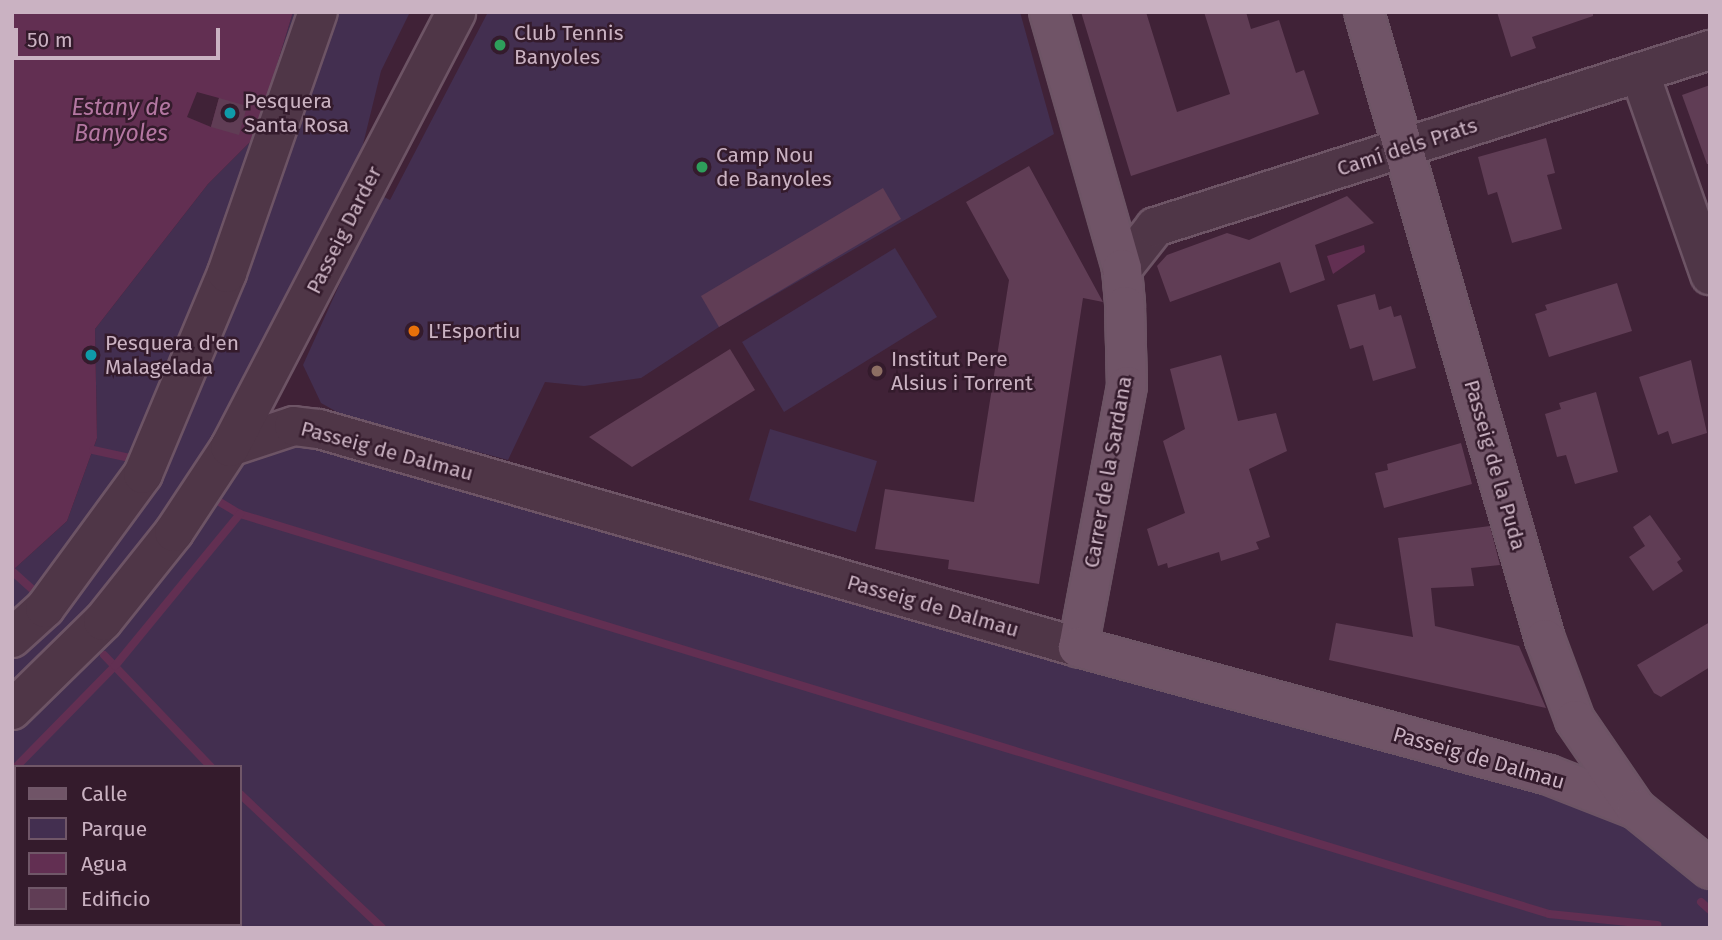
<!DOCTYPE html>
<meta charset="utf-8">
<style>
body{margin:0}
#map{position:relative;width:1722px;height:940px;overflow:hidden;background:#402237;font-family:"Fira Sans",sans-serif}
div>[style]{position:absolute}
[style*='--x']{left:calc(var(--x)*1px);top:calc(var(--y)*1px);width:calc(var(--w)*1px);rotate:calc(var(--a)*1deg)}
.green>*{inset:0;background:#432f50}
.water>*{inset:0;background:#622f52}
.pier>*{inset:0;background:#402237}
.stream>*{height:8px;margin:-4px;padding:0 4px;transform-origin:4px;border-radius:4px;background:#622f52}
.building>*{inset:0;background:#603d55}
.roads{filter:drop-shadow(2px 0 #6d5465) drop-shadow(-2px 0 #6d5465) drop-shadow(0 2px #6d5465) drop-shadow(0 -2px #6d5465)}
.minor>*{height:38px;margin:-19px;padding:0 19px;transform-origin:19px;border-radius:19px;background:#4f3647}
.major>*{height:38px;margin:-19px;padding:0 19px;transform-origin:19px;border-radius:19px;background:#705467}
.dots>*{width:19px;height:19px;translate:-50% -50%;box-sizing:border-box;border:4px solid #341b2c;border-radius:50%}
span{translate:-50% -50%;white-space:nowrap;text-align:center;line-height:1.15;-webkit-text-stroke:5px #341b2c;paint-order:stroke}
.poi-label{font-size:21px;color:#cab2c2}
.left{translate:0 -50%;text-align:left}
.street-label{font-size:21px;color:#cab2c2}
.water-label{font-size:23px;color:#b477a2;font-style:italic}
.frame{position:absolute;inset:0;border:14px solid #cab2c2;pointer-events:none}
.legend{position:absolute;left:14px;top:765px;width:228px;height:161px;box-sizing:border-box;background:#341b2c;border:2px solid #705768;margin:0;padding:9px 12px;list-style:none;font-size:21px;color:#cab2c2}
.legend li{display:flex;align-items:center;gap:14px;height:35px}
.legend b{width:35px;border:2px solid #705768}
.scale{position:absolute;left:14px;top:28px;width:206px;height:32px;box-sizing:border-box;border:4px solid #cab2c2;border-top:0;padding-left:9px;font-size:21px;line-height:24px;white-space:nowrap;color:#cab2c2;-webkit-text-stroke:5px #341b2c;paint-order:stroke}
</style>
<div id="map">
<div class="green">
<div style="clip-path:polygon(evenodd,293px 12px,410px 12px,381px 71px,356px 173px,237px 412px,1598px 803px,1710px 887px,1710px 928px,12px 928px,12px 571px,67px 521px,97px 438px,95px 329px,208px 184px,255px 137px,293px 12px,16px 767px,240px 767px,240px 924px,16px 924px,16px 767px)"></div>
<div style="clip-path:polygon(488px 12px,1020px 12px,1054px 134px,719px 327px,641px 378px,584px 386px,545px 382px,508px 460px,346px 417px,321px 403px,303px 365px,380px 195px,390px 200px)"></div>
<div style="clip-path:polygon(895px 248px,937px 317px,784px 412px,742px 342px)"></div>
<div style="clip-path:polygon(770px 429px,877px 461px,856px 532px,749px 500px)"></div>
</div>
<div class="water">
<div style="clip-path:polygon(12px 12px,293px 12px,255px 137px,208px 184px,95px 329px,97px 438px,67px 521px,12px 571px)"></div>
<div style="clip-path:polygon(1364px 245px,1365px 252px,1333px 274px,1327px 256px)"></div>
</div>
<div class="pier">
<div style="clip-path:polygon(197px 92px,219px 98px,211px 127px,187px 117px)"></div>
</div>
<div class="stream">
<div style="--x:93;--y:450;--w:47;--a:12.3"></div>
<div style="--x:218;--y:501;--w:26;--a:31"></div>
<div style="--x:240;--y:514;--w:1369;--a:16.99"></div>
<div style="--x:1549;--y:914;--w:109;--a:5.8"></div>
<div style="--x:12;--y:571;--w:38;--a:42"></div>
<div style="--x:104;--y:655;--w:155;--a:46.3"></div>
<div style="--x:16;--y:767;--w:141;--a:-45.6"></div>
<div style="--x:115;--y:666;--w:197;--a:-50.6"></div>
<div style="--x:240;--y:794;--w:195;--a:43.3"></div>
<div style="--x:1701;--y:902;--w:12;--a:42"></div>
</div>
<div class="building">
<div style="clip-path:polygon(1081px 12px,1146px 12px,1177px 112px,1230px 94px,1204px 12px,1246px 12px,1251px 29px,1279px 20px,1296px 73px,1304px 70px,1319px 114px,1131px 176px)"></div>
<div style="clip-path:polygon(1497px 12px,1593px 12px,1593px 16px,1532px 37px,1536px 48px,1511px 57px)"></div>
<div style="clip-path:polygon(1710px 85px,1710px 164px,1707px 164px,1682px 95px)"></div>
<div style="clip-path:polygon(219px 98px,247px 106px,239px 135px,211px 127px)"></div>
<div style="clip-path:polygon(1546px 138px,1555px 173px,1547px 175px,1562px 229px,1512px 243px,1497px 192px,1488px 195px,1478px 157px)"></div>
<div style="clip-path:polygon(1029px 166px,1103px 302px,1083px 298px,1039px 584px,948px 569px,949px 560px,875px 549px,885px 489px,974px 502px,1009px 280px,966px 202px)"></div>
<div style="clip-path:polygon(883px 188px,901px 219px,719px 327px,701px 296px)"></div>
<div style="clip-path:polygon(1347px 196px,1374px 223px,1315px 245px,1325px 280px,1290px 293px,1280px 262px,1170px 302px,1157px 266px,1167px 255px,1227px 233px,1249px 240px)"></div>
<div style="clip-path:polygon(1617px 283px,1632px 331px,1549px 357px,1535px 314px,1547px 310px,1545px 305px)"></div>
<div style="clip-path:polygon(1375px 294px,1379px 310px,1391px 306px,1394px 317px,1401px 315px,1416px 368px,1373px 381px,1363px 345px,1350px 349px,1337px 305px)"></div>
<div style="clip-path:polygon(730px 349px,755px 390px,632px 467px,589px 437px)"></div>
<div style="clip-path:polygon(1221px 355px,1238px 421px,1276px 413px,1287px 451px,1249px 469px,1270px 537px,1256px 542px,1259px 549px,1221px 561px,1219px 552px,1168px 568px,1167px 563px,1158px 566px,1147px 529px,1185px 513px,1163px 441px,1185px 429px,1170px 369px)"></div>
<div style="clip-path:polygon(1691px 360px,1707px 433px,1672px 444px,1668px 431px,1658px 435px,1639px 377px)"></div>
<div style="clip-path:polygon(1596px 392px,1618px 472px,1575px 484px,1566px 455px,1557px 457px,1545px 414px,1561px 409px,1559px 403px)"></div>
<div style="clip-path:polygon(1461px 443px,1472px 484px,1384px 508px,1375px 473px,1388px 470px,1387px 464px)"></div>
<div style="clip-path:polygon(1650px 515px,1681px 559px,1677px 562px,1683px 571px,1653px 591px,1629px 557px,1645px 546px,1633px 527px)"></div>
<div style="clip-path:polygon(1490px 526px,1500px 565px,1471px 568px,1474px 586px,1431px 588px,1435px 626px,1519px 646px,1546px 708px,1329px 660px,1336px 623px,1413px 637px,1398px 538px)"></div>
<div style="clip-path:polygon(1710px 622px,1710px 667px,1661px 697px,1654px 693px,1637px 665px)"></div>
</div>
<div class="roads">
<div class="minor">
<div style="--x:1640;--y:74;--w:213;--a:70.8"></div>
<div style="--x:1122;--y:269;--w:53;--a:-51.8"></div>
<div style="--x:1155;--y:227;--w:583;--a:-17.69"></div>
<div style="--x:230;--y:447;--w:67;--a:-18.2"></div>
<div style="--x:294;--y:426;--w:25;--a:7"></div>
<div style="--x:319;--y:429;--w:790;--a:16.03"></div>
<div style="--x:12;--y:638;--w:45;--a:-42.3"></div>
<div style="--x:45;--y:608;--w:166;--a:-53.8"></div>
<div style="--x:143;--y:474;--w:218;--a:-67.3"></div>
<div style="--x:227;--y:273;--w:276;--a:-70.8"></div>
<div style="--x:12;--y:710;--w:127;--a:-44.4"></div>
<div style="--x:103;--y:621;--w:114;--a:-51.4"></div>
<div style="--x:174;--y:532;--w:102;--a:-56.6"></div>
<div style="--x:230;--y:447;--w:490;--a:-62.5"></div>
</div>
<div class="major">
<div style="--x:1049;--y:12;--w:267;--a:74.1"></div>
<div style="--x:1122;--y:269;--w:37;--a:85"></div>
<div style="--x:1125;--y:306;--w:80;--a:88.6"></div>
<div style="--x:1127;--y:386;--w:266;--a:100.6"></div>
<div style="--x:1078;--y:647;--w:488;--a:15.2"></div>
<div style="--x:1549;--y:775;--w:93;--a:21.3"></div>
<div style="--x:1364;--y:12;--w:653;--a:73.9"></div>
<div style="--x:1545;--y:639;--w:86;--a:69.7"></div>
<div style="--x:1575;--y:720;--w:108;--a:55.6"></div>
<div style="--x:1636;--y:809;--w:95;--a:39"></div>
</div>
</div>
<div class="dots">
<div style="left:500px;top:45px;background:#2e9e5b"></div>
<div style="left:230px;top:113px;background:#0f9aa8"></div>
<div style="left:702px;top:167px;background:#2e9e5b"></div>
<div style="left:414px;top:331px;background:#e8710a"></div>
<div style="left:91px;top:355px;background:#0f9aa8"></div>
<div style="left:877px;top:371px;background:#8d6e63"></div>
</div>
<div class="poi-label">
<span class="left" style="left:514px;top:45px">Club Tennis<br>Banyoles</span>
<span class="left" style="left:244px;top:113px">Pesquera<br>Santa Rosa</span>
<span class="left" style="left:716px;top:167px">Camp Nou<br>de Banyoles</span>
<span class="left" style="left:428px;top:331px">L'Esportiu</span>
<span class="left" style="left:105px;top:355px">Pesquera d'en<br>Malagelada</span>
<span class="left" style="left:891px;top:371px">Institut Pere<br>Alsius i Torrent</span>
</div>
<div class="street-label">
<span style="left:1407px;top:147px;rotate:-18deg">Camí dels Prats</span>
<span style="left:344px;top:230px;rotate:-63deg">Passeig Darder</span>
<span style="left:387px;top:451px;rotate:15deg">Passeig de Dalmau</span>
<span style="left:1495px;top:465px;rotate:74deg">Passeig de la Puda</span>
<span style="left:1108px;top:472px;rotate:-80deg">Carrer de la Sardana</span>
<span style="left:933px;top:606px;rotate:16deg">Passeig de Dalmau</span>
<span style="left:1479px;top:758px;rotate:16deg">Passeig de Dalmau</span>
</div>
<div class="water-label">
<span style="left:121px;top:120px">Estany de<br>Banyoles</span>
</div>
<div class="frame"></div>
<ul class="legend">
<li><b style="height:9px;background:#705467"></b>Calle</li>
<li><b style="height:19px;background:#432f50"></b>Parque</li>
<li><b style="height:19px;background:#622f52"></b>Agua</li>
<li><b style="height:19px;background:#603d55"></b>Edificio</li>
</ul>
<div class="scale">50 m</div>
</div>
